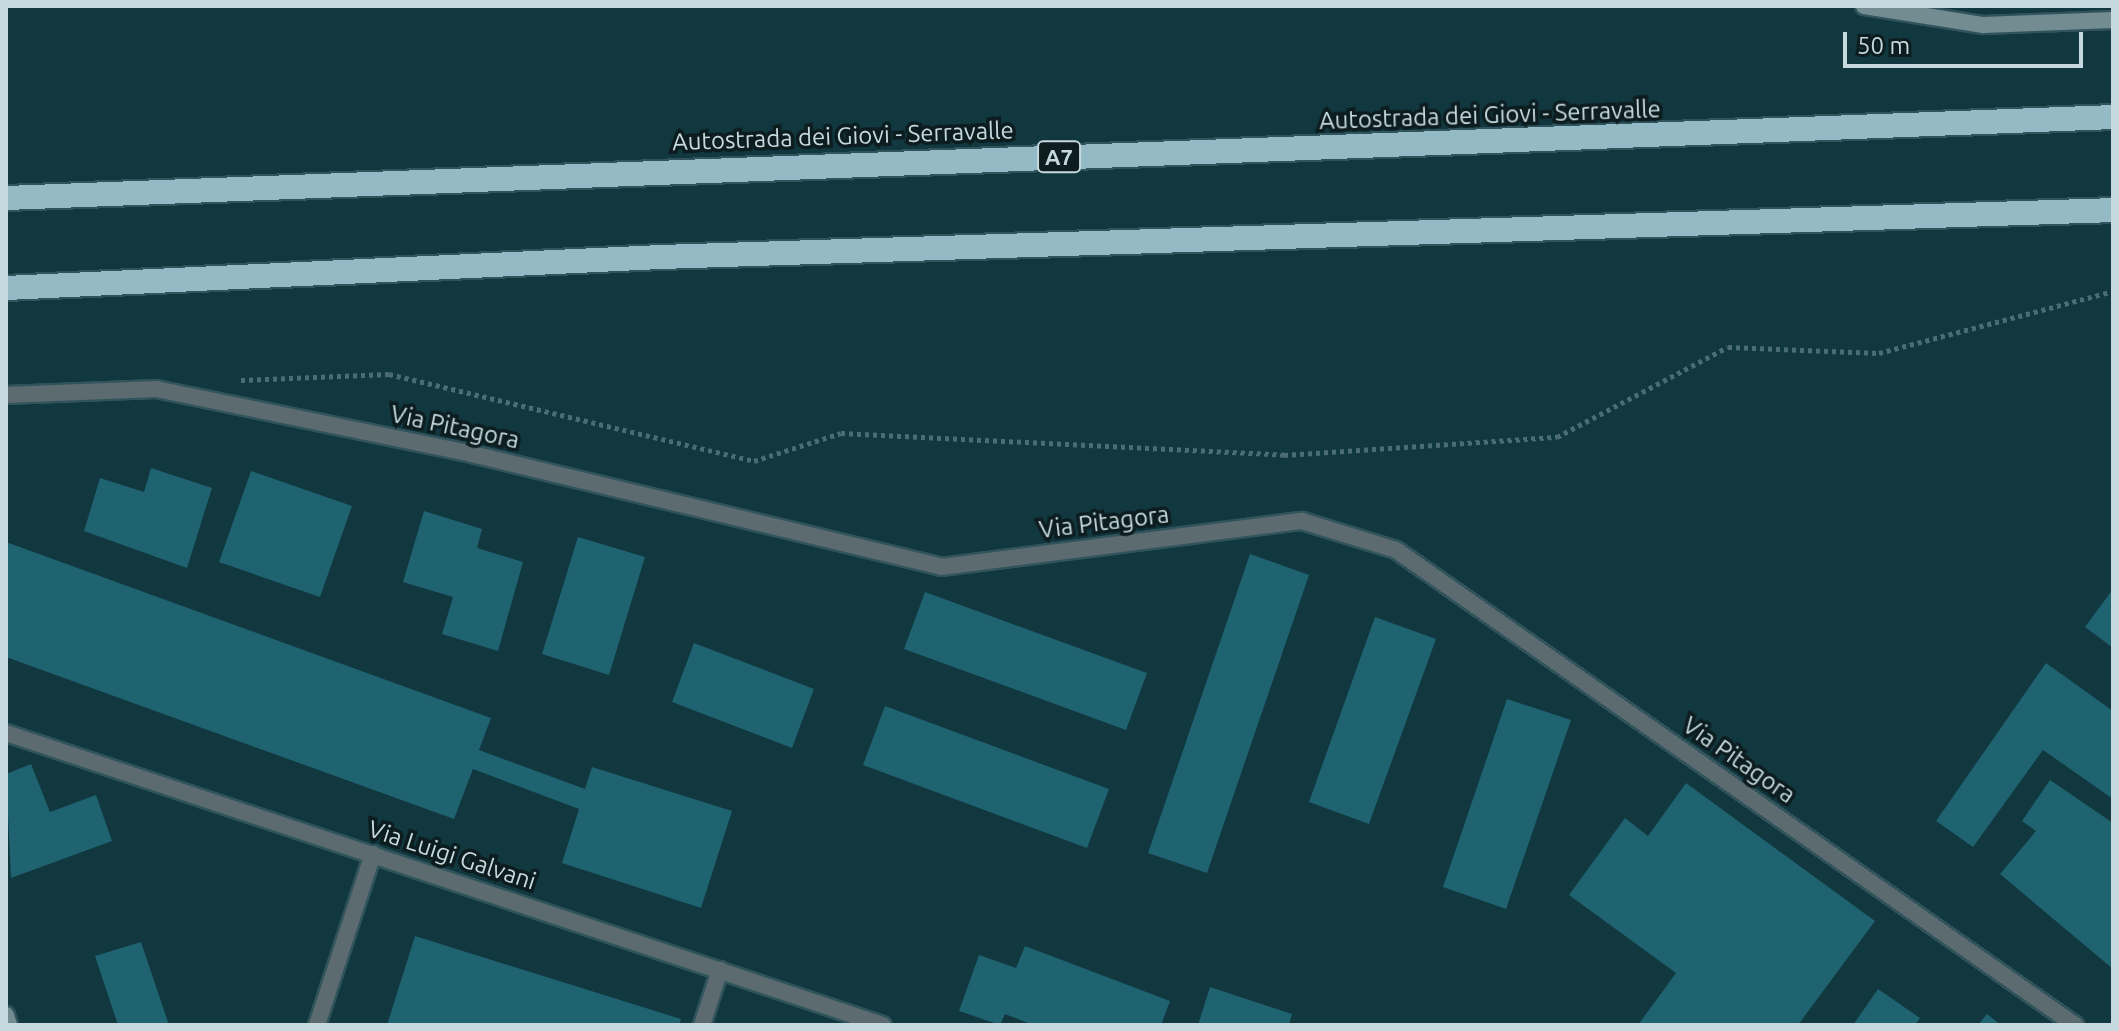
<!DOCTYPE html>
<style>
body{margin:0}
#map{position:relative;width:2119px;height:1031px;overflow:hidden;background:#11373f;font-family:Ubuntu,sans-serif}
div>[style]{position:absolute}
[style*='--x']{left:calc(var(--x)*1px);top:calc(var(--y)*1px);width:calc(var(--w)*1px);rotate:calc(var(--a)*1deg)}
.building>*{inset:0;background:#1f6270}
.path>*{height:5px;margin-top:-2.5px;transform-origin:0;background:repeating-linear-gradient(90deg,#4c6c73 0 4px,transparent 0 8px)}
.roads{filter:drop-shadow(2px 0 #31545c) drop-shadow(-2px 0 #31545c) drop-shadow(0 2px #31545c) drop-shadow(0 -2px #31545c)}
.lane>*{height:16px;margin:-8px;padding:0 8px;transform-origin:8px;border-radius:8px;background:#5c6b6f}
.street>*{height:16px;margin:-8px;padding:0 8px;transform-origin:8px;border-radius:8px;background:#5c6b6f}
.secondary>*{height:16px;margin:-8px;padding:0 8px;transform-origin:8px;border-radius:8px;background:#738c92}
.highway>*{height:24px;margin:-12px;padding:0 12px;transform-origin:12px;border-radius:12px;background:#94bbc5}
span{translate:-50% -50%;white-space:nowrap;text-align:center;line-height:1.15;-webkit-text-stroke:7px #0c1c1f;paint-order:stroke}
.shield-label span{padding:2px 6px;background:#0c1c1f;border:2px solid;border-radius:6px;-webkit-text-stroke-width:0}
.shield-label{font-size:22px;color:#c5d9de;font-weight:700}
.street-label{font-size:24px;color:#c5d9de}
.frame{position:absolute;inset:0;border:8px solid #c5d9de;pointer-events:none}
.scale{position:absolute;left:1843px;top:32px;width:240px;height:36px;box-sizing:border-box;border:4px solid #c5d9de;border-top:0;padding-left:10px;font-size:24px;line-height:28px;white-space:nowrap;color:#c5d9de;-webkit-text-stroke:6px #0c1c1f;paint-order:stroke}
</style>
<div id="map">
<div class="building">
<div style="clip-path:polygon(151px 468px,212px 488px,187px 568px,84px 531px,100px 478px,144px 492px)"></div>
<div style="clip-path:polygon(251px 471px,352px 506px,320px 597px,219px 562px)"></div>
<div style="clip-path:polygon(424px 511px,482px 529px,477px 548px,523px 562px,498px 651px,442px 634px,453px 597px,403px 582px)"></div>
<div style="clip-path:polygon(578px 537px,645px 557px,609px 675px,542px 654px)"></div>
<div style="clip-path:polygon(6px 542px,491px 718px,479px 750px,585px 789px,592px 767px,732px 811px,701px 908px,562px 863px,579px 809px,473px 769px,454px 819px,6px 657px)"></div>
<div style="clip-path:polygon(1250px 554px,1309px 575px,1207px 873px,1148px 853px)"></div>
<div style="clip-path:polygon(2113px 589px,2113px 648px,2085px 627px)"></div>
<div style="clip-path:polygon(925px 592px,1147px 673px,1126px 730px,904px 649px)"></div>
<div style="clip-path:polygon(1375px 617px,1436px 639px,1369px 824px,1309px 802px)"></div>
<div style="clip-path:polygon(694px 643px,814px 689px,792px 748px,672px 702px)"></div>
<div style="clip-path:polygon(2046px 663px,2113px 711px,2113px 799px,2043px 750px,1973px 847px,1936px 821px)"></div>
<div style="clip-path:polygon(1507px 699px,1571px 720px,1506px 909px,1443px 887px)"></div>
<div style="clip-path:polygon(885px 706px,1109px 789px,1087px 848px,863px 765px)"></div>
<div style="clip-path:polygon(31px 764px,50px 812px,96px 795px,112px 841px,11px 878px,6px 774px)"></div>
<div style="clip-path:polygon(2050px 780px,2113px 823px,2113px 969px,2000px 874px,2036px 831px,2022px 821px)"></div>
<div style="clip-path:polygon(1686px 783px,1875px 921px,1798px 1025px,1638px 1025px,1676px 973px,1569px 895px,1625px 818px,1648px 836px)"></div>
<div style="clip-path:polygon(415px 936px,681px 1019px,679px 1025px,387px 1025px)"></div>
<div style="clip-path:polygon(141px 942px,169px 1025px,118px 1025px,95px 956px)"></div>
<div style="clip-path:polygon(1025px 946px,1170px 1001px,1161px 1025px,1033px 1025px,1005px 1014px,1000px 1025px,959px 1011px,979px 955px,1016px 968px)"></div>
<div style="clip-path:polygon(1210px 987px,1292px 1014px,1289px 1025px,1198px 1025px)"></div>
<div style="clip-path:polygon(1878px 989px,1920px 1018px,1915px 1025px,1853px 1025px)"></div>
<div style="clip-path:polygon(1987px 1014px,2001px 1025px,1978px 1025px)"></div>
</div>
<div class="path">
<div style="--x:241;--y:380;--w:148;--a:-2.3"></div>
<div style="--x:389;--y:374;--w:375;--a:13.4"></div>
<div style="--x:754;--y:461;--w:91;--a:-17.8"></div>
<div style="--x:841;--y:433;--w:444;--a:2.8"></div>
<div style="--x:1284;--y:455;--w:274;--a:-3.8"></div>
<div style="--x:1557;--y:437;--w:193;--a:-27.8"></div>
<div style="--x:1728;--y:347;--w:151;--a:2.3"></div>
<div style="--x:1879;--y:353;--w:242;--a:-14.8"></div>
</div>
<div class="roads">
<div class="lane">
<div style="--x:317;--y:1025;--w:180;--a:-71.9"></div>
</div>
<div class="street">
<div style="--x:6;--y:395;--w:150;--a:-2.3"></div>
<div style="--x:156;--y:389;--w:323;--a:11.6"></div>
<div style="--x:472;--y:454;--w:482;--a:13.5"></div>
<div style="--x:941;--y:567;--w:364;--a:-7.3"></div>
<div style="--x:1302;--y:521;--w:98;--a:17.1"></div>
<div style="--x:1396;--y:550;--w:829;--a:34.98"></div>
<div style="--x:6;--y:733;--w:924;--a:18.42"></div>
<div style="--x:702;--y:1025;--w:58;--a:-71.9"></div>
</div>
<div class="secondary">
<div style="--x:1864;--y:6;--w:121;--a:9.1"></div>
<div style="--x:1983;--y:25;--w:130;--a:-2.2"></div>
<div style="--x:6;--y:1015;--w:10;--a:73"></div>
</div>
<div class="highway">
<div style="--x:6;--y:198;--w:2109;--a:-2.2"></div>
<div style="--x:6;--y:288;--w:656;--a:-2.71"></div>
<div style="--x:661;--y:257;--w:1453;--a:-1.85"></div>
</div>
</div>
<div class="shield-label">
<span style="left:1059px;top:157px">A7</span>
</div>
<div class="street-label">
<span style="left:1490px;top:115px;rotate:-2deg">Autostrada dei Giovi - Serravalle</span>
<span style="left:843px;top:136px;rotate:-2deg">Autostrada dei Giovi - Serravalle</span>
<span style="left:455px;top:427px;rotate:12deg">Via Pitagora</span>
<span style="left:1104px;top:522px;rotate:-7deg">Via Pitagora</span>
<span style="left:1739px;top:760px;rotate:35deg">Via Pitagora</span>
<span style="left:452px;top:855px;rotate:18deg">Via Luigi Galvani</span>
</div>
<div class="frame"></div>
<div class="scale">50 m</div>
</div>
